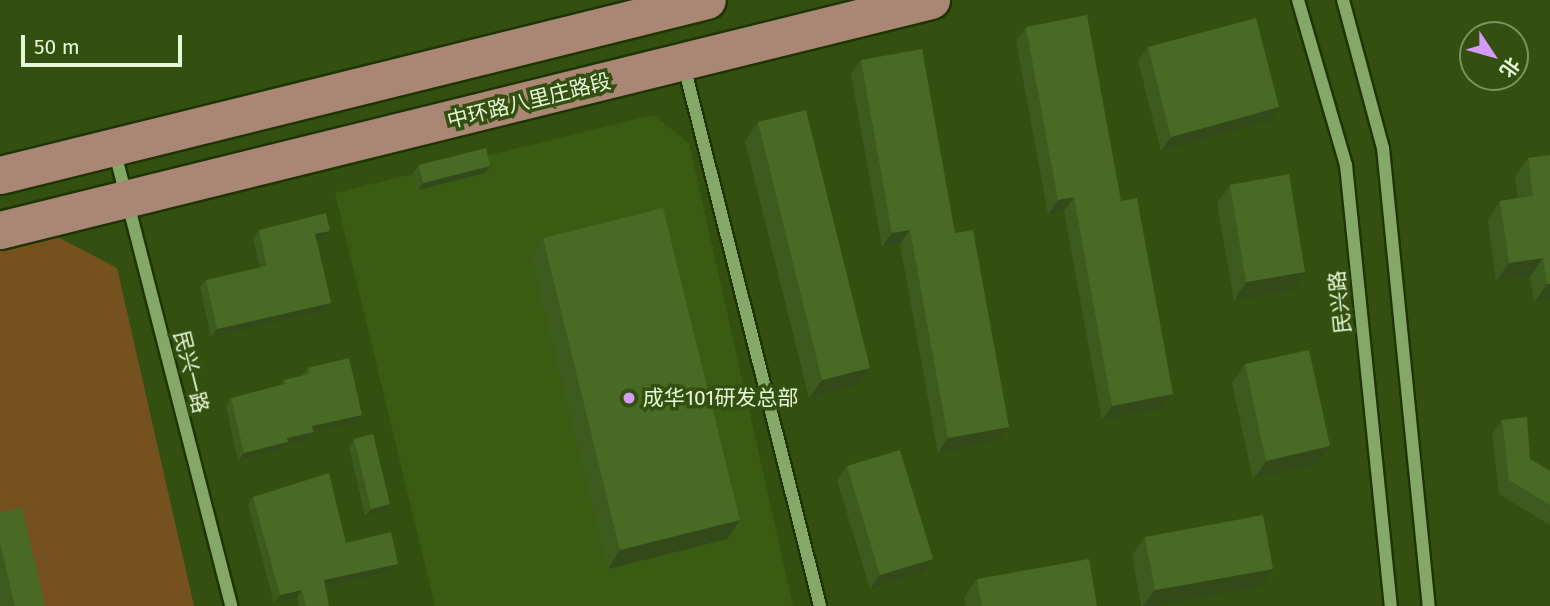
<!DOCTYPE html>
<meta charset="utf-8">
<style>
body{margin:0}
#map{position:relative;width:1550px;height:606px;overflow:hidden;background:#335010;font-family:"Fira Sans","Noto Sans SC",sans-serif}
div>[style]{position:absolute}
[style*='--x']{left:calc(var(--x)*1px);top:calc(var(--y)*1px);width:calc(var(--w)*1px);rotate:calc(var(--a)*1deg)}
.built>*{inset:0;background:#3a5b12}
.green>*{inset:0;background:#765120}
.roads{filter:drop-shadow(2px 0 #1e3403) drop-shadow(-2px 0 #1e3403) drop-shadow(0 2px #1e3403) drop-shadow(0 -2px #1e3403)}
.minor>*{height:12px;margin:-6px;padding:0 6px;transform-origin:6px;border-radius:6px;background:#85a767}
.major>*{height:37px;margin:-18.5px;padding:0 18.5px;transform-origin:18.5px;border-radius:18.5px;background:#aa8774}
.wall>*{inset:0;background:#3e5b1f}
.shaded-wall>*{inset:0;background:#324a19}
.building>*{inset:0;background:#486a24}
.dots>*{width:19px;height:19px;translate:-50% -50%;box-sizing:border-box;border:4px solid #335010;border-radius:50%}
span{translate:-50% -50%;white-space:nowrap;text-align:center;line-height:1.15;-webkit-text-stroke:7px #335010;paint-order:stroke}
.street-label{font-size:21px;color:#e5f8d7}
.poi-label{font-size:21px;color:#e5f8d7}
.left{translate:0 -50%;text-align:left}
.north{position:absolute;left:1459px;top:21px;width:70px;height:70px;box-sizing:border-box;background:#335010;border:2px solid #7a9360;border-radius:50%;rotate:126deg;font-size:19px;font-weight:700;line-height:28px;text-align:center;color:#e5f8d7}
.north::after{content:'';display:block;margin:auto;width:24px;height:32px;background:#d59bfb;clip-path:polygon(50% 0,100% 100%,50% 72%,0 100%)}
.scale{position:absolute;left:21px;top:35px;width:161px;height:32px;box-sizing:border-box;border:4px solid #e5f8d7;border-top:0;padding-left:9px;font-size:21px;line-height:24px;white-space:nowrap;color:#e5f8d7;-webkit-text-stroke:5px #335010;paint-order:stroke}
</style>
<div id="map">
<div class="built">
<div style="clip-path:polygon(653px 115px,689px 143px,793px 606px,435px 606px,335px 193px)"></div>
</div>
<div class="green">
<div style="clip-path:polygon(52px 234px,117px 268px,194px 606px,0 606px,0 247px)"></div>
</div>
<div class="roads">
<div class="minor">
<div style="--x:1298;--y:0;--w:172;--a:73.8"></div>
<div style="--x:1346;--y:165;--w:443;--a:84.2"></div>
<div style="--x:1343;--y:0;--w:153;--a:74.9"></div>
<div style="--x:1383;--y:148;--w:460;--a:84.3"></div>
<div style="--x:683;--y:62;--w:561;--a:75.86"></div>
<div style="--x:114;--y:149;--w:472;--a:75.6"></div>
</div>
<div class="major">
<div style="--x:0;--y:175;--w:728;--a:-13.9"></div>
<div style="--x:0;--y:230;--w:959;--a:-13.88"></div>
</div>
</div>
<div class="wall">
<div style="clip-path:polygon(1026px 27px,1121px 201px,1173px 394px,1163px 409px,1102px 420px,1064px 211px,1048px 214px,1016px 41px)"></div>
<div style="clip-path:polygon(1148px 47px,1270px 121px,1161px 151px,1138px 61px)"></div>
<div style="clip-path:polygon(861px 60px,955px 233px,1009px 427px,999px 441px,938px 453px,900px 244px,882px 247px,851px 74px)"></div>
<div style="clip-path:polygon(758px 122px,857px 386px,809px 398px,745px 141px)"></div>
<div style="clip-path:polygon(1528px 158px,1550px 300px,1534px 303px,1530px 277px,1496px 281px,1488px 220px,1500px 201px,1518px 198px,1515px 177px)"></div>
<div style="clip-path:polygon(419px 165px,485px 173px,418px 190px,413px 173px)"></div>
<div style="clip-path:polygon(1230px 185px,1293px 290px,1234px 301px,1217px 203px)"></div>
<div style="clip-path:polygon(259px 230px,324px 238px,317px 240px,331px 303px,325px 311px,211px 337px,200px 287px,206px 280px,260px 267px,253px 238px)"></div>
<div style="clip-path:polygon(543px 238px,727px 539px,608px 569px,531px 256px)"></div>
<div style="clip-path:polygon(1245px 364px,1317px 465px,1253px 479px,1232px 383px)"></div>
<div style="clip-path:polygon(308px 368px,362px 415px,357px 422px,314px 432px,308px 440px,286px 445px,282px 450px,238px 461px,226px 406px,231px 398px,281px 385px,284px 380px,302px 376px)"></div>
<div style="clip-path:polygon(1502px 420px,1530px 459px,1550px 471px,1550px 525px,1499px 494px,1492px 434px)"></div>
<div style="clip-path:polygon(354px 439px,390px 504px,384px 512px,365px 516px,349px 447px)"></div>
<div style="clip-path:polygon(847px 466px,933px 559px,923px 573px,870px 589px,837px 480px)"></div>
<div style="clip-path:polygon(253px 497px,346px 543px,398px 564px,393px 572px,325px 586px,329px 606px,299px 606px,297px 598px,274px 603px,248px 505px)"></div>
<div style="clip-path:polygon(0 513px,45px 606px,0 606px)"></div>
<div style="clip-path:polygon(1145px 537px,1260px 587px,1156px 606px,1141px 606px,1132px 555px)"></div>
<div style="clip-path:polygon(977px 579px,1097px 606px,966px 606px,964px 597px)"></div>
</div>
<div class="shaded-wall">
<div style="clip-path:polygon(1279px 107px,1270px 121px,1161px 151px,1171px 137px)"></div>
<div style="clip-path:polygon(490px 166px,485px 173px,418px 190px,423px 183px)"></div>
<div style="clip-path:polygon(1074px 197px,1064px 211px,1048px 214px,1058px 200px)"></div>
<div style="clip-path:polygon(910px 230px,900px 244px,882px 247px,892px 233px)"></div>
<div style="clip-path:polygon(330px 231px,324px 238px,310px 242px,315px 234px)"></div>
<div style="clip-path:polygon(1543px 258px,1530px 277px,1496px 281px,1509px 263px)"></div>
<div style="clip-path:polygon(1305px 272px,1293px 290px,1234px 301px,1246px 282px)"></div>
<div style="clip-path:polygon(1547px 284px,1550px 284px,1550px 300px,1534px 303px)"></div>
<div style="clip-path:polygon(331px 303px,325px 311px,211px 337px,217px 329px)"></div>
<div style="clip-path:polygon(870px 368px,857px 386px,809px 398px,822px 380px)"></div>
<div style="clip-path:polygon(1173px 394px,1163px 409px,1102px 420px,1112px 406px)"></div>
<div style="clip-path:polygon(362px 415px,357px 422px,314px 432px,308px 440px,286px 445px,282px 450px,238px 461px,244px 453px,287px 438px,312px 426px)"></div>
<div style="clip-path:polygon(1009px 427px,999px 441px,938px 453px,948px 438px)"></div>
<div style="clip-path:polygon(1330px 446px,1317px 465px,1253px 479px,1266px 461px)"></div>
<div style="clip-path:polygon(390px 504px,384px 512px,365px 516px,371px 509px)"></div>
<div style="clip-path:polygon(740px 520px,727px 539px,608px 569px,620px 550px)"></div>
<div style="clip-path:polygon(933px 559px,923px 573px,870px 589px,880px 575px)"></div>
<div style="clip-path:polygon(398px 564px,393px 572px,318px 588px,324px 580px)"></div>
<div style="clip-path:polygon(1273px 569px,1260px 587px,1156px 606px,1143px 606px,1155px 590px)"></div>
<div style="clip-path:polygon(302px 590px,297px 598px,274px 603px,280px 595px)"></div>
</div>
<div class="building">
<div style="clip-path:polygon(1087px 15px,1121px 201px,1137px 198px,1173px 394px,1112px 406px,1074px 197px,1058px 200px,1026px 27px)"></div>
<div style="clip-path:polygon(1256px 18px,1279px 107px,1171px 137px,1148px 47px)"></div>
<div style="clip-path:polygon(922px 49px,955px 233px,973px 230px,1009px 427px,948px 438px,910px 230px,892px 233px,861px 60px)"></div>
<div style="clip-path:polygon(806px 110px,870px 368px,822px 380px,758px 122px)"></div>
<div style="clip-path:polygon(486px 148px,490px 166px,423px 183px,419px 165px)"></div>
<div style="clip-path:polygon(1550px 155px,1550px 284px,1547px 284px,1543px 258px,1509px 263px,1500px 201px,1533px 196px,1528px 158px)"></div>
<div style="clip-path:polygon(1289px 174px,1305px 272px,1246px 282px,1230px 185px)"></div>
<div style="clip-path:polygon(663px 208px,740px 520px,620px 550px,543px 238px)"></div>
<div style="clip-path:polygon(326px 213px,330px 231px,315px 234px,331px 303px,217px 329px,206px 280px,267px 266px,259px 230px)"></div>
<div style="clip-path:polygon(1309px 350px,1330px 446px,1266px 461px,1245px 364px)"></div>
<div style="clip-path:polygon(349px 358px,362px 415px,312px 426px,314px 432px,287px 438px,288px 442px,244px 453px,231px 398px,285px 384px,284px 380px,309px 374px,308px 368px)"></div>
<div style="clip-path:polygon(1527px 417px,1530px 459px,1550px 471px,1550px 505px,1509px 480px,1502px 420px)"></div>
<div style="clip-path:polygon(373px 434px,390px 504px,371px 509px,354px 439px)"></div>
<div style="clip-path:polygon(900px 450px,933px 559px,880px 575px,847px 466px)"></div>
<div style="clip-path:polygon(329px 473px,346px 543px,391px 532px,398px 564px,324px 580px,329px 606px,306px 606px,302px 590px,280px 595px,253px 497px)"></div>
<div style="clip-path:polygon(22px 507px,45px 606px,15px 606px,0 543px,0 513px)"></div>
<div style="clip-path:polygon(1263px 515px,1273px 569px,1155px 590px,1145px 537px)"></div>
<div style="clip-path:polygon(1089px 559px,1097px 606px,982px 606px,977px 579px)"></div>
</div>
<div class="dots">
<div style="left:629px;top:398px;background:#d59bfb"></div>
</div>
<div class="street-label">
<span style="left:529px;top:101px;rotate:-14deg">中环路八里庄路段</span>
<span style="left:1340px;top:302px;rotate:-96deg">民兴路</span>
<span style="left:191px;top:372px;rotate:76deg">民兴一路</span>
</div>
<div class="poi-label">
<span class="left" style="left:643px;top:398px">成华101研发总部</span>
</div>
<div class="north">北</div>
<div class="scale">50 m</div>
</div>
